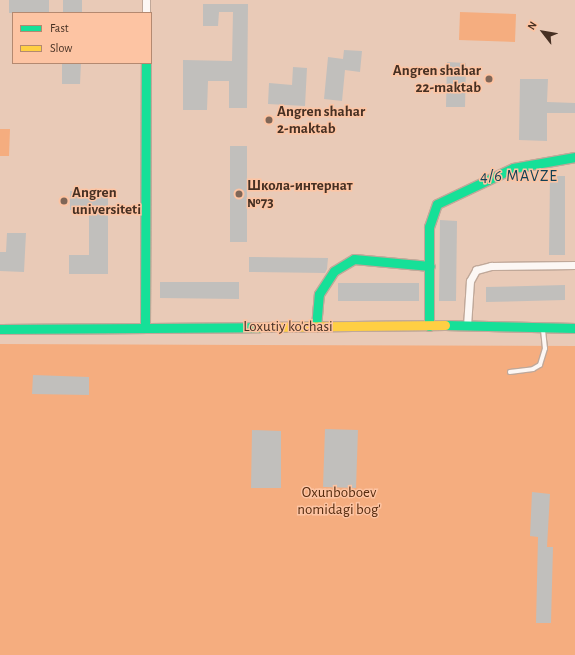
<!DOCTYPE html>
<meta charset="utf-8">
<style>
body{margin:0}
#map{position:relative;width:575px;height:655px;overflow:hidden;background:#e9cab7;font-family:"Alegreya Sans",sans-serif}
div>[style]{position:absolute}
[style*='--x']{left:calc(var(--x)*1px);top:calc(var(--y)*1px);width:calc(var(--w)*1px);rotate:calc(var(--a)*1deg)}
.green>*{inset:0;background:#f5ad7f}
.building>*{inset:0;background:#c1bfbc}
.roads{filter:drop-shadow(1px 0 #c0a899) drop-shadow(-1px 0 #c0a899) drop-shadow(0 1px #c0a899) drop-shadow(0 -1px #c0a899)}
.lane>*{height:3.5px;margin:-1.75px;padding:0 1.75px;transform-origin:1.75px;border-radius:1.75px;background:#fcf7f4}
.street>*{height:7px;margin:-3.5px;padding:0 3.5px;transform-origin:3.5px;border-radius:3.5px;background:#fcf7f4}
.fast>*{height:9px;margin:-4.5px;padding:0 4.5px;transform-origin:4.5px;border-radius:4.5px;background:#16e098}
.slow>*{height:9px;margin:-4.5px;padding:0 4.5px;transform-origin:4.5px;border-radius:4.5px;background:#ffcf43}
.dots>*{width:11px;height:11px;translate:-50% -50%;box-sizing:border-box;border:2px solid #fdc4a3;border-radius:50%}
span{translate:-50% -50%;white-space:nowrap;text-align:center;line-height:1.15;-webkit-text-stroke:3px #fdc4a3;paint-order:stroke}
.poi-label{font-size:15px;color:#463023;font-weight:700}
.right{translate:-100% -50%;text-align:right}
.left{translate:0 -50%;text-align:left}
.street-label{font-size:15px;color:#463023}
.park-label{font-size:15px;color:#562b0e}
.neighbourhood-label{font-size:16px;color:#124055;letter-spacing:1px}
.legend{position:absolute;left:12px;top:12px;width:140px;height:52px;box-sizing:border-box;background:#fdc4a3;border:1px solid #b48970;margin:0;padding:5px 7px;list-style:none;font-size:12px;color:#463023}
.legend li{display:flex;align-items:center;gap:8px;height:20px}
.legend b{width:20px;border:1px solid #b48970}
.north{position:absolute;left:523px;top:12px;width:40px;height:40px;-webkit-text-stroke:3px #fdc4a3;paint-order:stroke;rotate:301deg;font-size:11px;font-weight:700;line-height:16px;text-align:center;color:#463023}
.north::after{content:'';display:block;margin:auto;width:14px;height:18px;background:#463023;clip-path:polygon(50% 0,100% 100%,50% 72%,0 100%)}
</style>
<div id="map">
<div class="green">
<div style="clip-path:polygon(460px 12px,516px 14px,515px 42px,459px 40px)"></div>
<div style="clip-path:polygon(0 129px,10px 129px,9px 156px,0 156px)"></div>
<div style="clip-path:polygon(0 344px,575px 346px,575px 655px,0 655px)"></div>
</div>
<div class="building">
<div style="clip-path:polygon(9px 0,49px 0,49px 13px,9px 13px)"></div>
<div style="clip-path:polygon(63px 0,82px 0,82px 13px,63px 13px)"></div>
<div style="clip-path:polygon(203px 4px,248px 4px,247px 108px,229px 108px,229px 81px,208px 81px,207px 110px,183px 110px,183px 60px,232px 61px,233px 12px,219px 12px,218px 26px,203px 26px)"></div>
<div style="clip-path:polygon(344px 50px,362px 51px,360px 72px,345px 70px,342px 101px,324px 99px,328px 57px,343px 59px)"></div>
<div style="clip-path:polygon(447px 62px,466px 63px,465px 107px,446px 107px)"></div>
<div style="clip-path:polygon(62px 63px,81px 63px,80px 84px,62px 84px)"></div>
<div style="clip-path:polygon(293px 67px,307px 68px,305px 106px,268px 104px,269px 83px,292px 85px)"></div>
<div style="clip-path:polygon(520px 79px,548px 79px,547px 102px,575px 103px,575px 113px,547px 113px,547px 141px,519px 140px)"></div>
<div style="clip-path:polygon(230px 146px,247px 146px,247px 242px,230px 242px)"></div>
<div style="clip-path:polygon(550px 176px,565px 176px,565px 255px,549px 255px)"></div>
<div style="clip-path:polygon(70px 191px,108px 191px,108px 274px,69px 274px,69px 255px,89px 255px,89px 210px,70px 210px)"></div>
<div style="clip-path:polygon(440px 220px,457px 221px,456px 301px,439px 301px)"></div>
<div style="clip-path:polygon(7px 233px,26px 233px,24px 272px,0 271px,0 252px,6px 252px)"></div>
<div style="clip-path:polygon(249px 257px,328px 258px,327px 269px,325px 273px,249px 272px)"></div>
<div style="clip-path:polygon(160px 282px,239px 282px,239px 299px,160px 298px)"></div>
<div style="clip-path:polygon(338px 283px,419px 283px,419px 301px,338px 301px)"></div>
<div style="clip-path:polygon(565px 285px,565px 300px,486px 302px,486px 287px)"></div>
<div style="clip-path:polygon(33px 375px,89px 377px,89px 395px,32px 394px)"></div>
<div style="clip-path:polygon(325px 429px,358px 430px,356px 488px,323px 487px)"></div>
<div style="clip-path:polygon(252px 430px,281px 431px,281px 488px,251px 488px)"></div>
<div style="clip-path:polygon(532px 492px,550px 494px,547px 547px,553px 547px,551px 623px,536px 623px,538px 537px,530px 536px)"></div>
</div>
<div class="roads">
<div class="lane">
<div style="--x:510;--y:372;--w:23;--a:-7"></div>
<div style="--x:533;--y:369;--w:8;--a:-30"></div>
<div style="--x:540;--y:365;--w:17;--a:-73"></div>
<div style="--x:545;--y:349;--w:20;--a:-96"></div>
</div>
<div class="street">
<div style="--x:146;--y:13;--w:13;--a:-90"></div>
<div style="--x:467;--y:326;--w:45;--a:-86.2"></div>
<div style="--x:470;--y:281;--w:13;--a:-61"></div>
<div style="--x:476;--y:270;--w:16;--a:-15"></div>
<div style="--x:491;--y:266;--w:84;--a:-0.7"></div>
</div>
<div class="fast">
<div style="--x:445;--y:325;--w:130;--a:1.3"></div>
<div style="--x:429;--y:326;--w:99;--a:-90"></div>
<div style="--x:429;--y:227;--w:24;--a:-71"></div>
<div style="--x:437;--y:204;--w:84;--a:-25.3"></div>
<div style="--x:513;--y:168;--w:63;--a:-10.1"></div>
<div style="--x:316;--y:327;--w:33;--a:-85"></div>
<div style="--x:319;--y:294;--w:27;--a:-57"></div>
<div style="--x:334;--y:271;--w:23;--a:-31"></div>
<div style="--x:354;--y:259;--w:76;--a:5.3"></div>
<div style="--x:145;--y:328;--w:265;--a:-89.8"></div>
<div style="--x:0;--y:329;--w:260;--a:-0.4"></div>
</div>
<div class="slow">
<div style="--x:260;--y:327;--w:185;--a:-0.6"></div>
</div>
</div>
<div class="dots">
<div style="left:489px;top:79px;background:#7f6657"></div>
<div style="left:269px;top:120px;background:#7f6657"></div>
<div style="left:239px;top:194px;background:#7f6657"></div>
<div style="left:64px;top:201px;background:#7f6657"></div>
</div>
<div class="poi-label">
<span class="right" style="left:481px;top:79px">Angren shahar<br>22-maktab</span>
<span class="left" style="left:277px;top:120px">Angren shahar<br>2-maktab</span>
<span class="left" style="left:247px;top:194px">Школа-интернат<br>№73</span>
<span class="left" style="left:72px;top:201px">Angren<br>universiteti</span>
</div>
<div class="street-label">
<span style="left:288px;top:327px">Loxutiy ko'chasi</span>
</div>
<div class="park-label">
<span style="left:339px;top:501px">Oxunboboev<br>nomidagi bog'</span>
</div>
<div class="neighbourhood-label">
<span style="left:519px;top:176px">4/6 MAVZE</span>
</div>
<ul class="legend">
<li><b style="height:5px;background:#16e098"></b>Fast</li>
<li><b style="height:5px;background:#ffcf43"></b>Slow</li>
</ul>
<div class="north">N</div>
</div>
